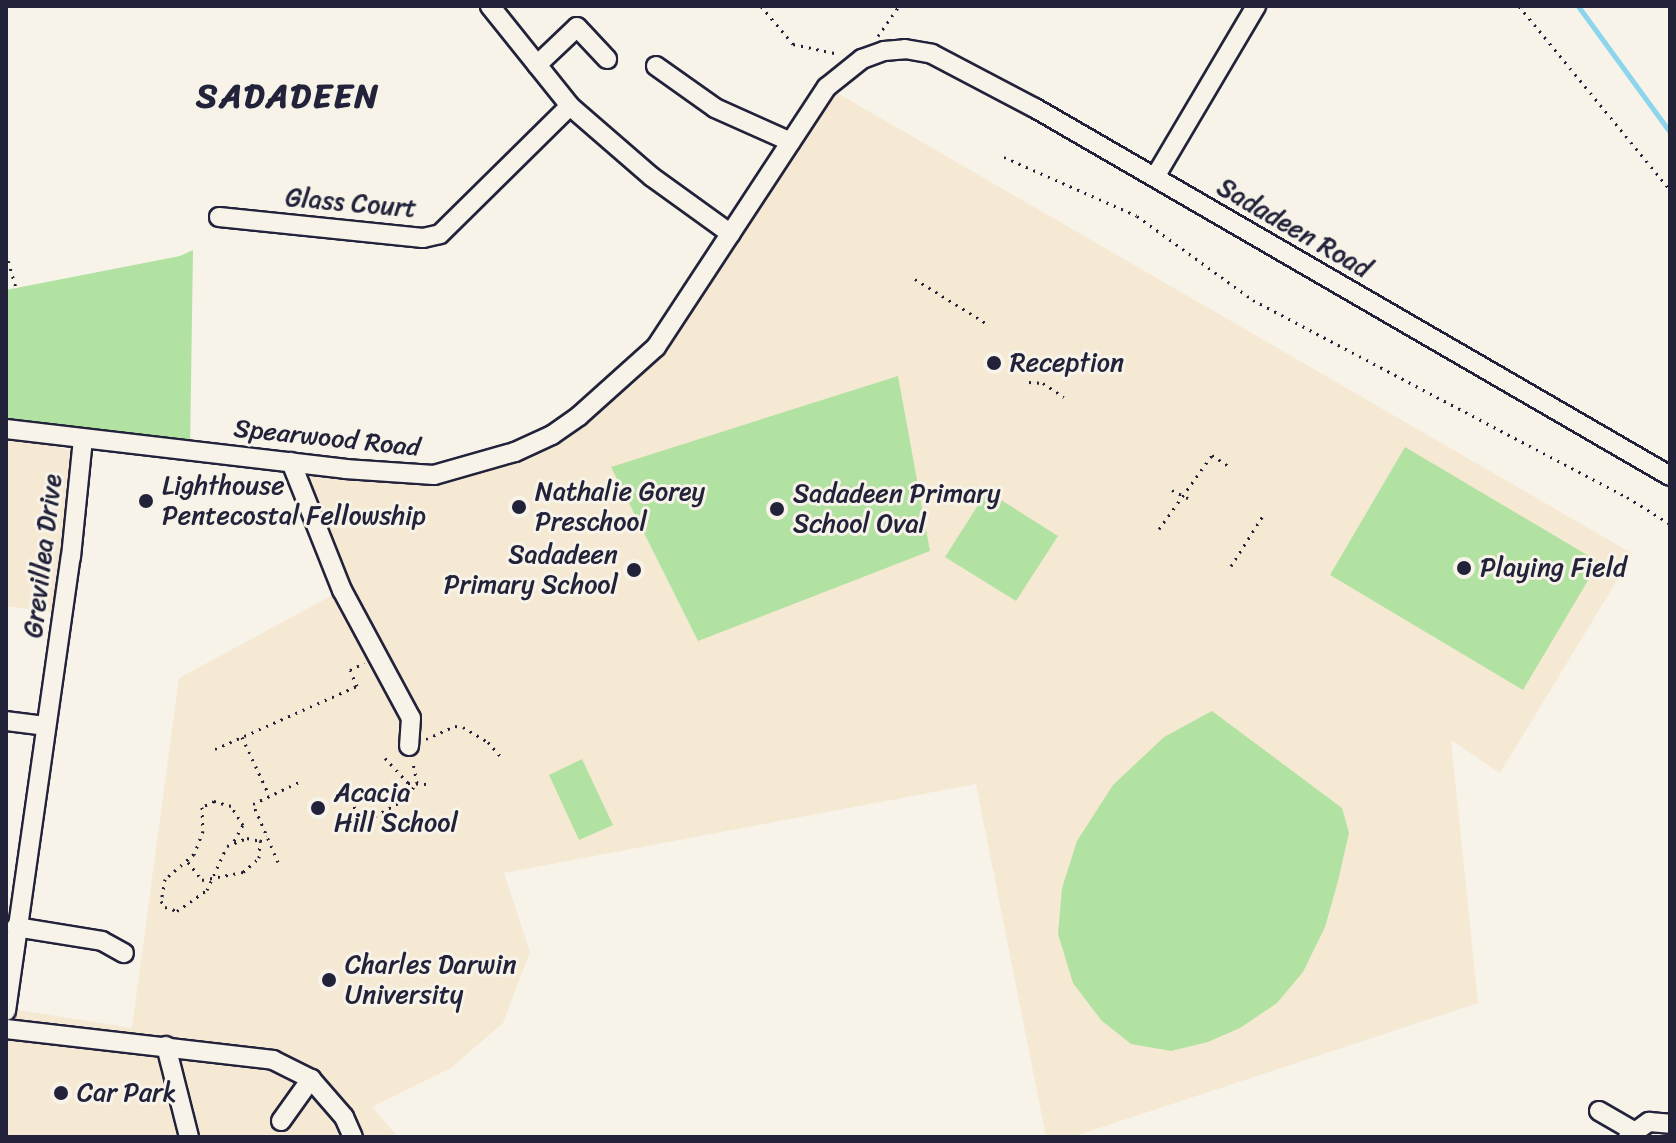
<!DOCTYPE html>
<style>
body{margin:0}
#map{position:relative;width:1676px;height:1143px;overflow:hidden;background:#f7f3e8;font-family:Sriracha,sans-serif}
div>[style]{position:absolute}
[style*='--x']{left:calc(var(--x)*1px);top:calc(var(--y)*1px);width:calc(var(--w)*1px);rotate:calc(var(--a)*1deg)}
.built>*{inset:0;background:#f6e9d3}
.green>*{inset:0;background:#b1e2a2}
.stream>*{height:5px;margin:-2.5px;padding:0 2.5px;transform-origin:2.5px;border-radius:2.5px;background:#8cd5ed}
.path>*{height:3px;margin-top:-1.5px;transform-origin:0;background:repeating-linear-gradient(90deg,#22223b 0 2px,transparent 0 8px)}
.roads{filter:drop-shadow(2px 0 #22223b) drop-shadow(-2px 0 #22223b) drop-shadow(0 2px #22223b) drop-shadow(0 -2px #22223b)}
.minor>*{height:18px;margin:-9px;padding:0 9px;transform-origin:9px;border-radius:9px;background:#f7f3e8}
.dots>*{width:22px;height:22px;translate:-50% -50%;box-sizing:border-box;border:4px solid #f7f3e8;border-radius:50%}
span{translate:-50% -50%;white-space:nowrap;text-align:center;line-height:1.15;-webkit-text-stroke:6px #f7f3e8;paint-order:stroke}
.street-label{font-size:26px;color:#22223b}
.poi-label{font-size:26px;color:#22223b}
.left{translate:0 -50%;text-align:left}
.right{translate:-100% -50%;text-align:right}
.district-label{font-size:34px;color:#22223b;font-weight:700;letter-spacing:2px}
.frame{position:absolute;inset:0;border:8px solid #22223b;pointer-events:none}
</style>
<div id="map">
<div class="built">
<div style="clip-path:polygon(827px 87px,1633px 554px,1500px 773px,1451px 740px,1478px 1003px,1072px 1137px,1046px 1137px,976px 784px,504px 873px,530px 952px,503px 1023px,451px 1068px,372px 1107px,398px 1137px,6px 1137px,6px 1008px,132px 1028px,179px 678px,342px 590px,291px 462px,434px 475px,515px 452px,624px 378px)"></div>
<div style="clip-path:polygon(6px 434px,72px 451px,71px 557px,64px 614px,6px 606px)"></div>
</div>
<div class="green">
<div style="clip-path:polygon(193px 250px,190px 450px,6px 429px,6px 290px,180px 256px)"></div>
<div style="clip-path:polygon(898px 376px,930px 551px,698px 641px,611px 467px)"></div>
<div style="clip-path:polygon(1405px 447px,1599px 562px,1523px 690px,1330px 575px)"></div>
<div style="clip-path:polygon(987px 491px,1058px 536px,1016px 601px,945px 557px)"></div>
<div style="clip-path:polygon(1212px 711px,1342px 808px,1349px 833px,1338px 881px,1325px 927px,1303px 972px,1277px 1003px,1240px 1028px,1208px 1042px,1171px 1051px,1131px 1044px,1101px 1020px,1073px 983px,1058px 934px,1062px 888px,1077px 841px,1113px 785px,1164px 737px)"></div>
<div style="clip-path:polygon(582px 759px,613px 825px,579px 840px,549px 775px)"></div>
</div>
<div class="stream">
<div style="--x:1578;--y:6;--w:156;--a:53.9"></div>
</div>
<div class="path">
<div style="--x:761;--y:6;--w:50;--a:49.9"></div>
<div style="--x:793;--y:44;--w:47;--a:12.3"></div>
<div style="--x:1519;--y:6;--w:238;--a:50.6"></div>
<div style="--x:878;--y:36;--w:37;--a:-55"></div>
<div style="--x:1004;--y:157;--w:145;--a:23.9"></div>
<div style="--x:1137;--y:216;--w:143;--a:35.9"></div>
<div style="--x:1253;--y:300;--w:423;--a:27.8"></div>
<div style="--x:1627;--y:497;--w:51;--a:32.1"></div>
<div style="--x:6;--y:253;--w:35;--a:74"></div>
<div style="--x:915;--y:279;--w:87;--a:31.9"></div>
<div style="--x:1029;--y:382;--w:14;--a:4"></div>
<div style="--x:1043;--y:383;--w:25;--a:34"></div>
<div style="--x:1172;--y:490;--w:18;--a:27"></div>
<div style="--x:1159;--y:529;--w:91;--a:-54.4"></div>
<div style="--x:1212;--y:455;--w:22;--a:34"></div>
<div style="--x:1231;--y:566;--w:62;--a:-57.6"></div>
<div style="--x:242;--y:737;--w:64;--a:65"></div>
<div style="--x:426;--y:739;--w:32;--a:-24"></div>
<div style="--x:455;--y:726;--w:8;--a:7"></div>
<div style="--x:463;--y:727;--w:29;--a:31"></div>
<div style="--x:488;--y:742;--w:23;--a:49"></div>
<div style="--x:215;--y:749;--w:155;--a:-23.9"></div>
<div style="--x:357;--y:686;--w:17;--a:-114"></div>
<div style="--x:350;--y:670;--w:16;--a:-27"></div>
<div style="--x:385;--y:758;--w:34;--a:47"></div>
<div style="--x:408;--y:783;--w:18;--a:3"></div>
<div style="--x:343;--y:785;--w:39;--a:63"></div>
<div style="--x:361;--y:820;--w:15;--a:-16"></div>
<div style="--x:375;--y:816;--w:8;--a:45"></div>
<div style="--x:375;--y:816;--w:31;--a:-29"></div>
<div style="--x:402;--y:801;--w:23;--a:-50"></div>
<div style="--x:417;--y:783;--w:20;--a:-101"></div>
<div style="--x:234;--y:841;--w:18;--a:-61"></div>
<div style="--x:243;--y:825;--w:22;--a:-122"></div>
<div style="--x:231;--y:806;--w:18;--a:-164"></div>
<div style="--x:214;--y:801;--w:13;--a:153"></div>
<div style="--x:202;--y:807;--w:24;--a:88"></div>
<div style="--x:203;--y:831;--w:25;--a:111"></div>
<div style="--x:194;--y:854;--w:38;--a:139"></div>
<div style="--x:165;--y:879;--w:22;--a:100"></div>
<div style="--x:161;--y:901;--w:7;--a:56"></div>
<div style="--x:165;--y:907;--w:13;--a:18"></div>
<div style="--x:177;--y:911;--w:37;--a:-35"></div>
<div style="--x:207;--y:890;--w:48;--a:-65.6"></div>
<div style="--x:227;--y:846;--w:22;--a:-22"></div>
<div style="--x:247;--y:838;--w:13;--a:13"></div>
<div style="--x:188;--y:862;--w:23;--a:52"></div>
<div style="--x:202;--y:880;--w:42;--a:-11"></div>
<div style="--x:243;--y:872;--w:21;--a:-41"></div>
<div style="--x:259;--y:858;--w:17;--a:-87"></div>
<div style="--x:260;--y:841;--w:8;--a:-30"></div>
<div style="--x:278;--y:862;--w:63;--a:-113.3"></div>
<div style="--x:253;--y:804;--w:53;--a:-25.6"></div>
</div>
<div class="roads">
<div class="minor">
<div style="--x:490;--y:6;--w:128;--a:51.3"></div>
<div style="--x:570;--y:106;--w:108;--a:40.9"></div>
<div style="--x:652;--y:177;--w:97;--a:35.8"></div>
<div style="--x:537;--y:65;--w:55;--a:-43.5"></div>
<div style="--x:577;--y:27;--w:44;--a:46.8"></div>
<div style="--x:656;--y:66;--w:72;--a:35.4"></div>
<div style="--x:715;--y:108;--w:83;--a:24.1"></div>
<div style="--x:1155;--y:177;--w:199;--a:-59.4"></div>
<div style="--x:219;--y:217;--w:205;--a:5.9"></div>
<div style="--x:423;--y:238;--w:17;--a:-13"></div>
<div style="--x:440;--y:234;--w:182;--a:-44.6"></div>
<div style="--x:6;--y:429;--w:341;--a:6.7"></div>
<div style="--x:345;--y:469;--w:89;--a:3.9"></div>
<div style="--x:434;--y:475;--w:84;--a:-15.9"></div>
<div style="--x:515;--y:452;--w:41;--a:-24.7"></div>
<div style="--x:552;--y:435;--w:33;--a:-35"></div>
<div style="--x:579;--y:416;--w:103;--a:-41.9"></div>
<div style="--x:656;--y:347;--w:311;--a:-56.7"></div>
<div style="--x:827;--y:87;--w:45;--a:-38.7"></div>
<div style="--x:862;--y:59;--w:23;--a:-20"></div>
<div style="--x:884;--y:51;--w:21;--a:-5"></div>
<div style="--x:905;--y:49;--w:27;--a:10"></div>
<div style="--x:932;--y:54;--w:116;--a:27.7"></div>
<div style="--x:1035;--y:108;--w:734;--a:30.09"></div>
<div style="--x:291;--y:462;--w:138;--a:68.3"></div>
<div style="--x:342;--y:590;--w:145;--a:61.7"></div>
<div style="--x:411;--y:718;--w:28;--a:94"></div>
<div style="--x:6;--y:721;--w:40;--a:7.1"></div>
<div style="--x:16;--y:927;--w:87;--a:9.2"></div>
<div style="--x:102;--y:941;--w:25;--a:29"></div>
<div style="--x:6;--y:1011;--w:459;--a:-81.9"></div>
<div style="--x:71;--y:557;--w:119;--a:-84.2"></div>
<div style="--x:6;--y:1029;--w:269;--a:6.6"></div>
<div style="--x:273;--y:1060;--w:42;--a:26.6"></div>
<div style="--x:311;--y:1079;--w:50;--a:49"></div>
<div style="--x:344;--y:1117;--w:22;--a:66"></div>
<div style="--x:166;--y:1046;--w:94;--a:75.8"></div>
<div style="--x:1599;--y:1111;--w:39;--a:30"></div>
<div style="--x:281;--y:1121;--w:52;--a:-54.5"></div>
<div style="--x:1628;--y:1137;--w:26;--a:-36"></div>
<div style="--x:1649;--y:1122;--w:21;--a:5"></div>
</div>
</div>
<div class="dots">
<div style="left:994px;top:363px;background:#22223b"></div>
<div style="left:146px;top:501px;background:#22223b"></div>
<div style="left:519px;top:507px;background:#22223b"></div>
<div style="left:777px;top:509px;background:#22223b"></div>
<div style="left:1464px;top:568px;background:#22223b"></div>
<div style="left:634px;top:570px;background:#22223b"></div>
<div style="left:318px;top:808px;background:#22223b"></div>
<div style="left:329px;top:980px;background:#22223b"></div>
<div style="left:61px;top:1093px;background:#22223b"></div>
</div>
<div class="street-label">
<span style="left:351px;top:203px;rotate:5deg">Glass Court</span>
<span style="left:1294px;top:228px;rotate:30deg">Sadadeen Road</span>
<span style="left:327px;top:438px;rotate:6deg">Spearwood Road</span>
<span style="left:43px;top:556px;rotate:-83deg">Grevillea Drive</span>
</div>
<div class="poi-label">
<span class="left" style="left:1010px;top:363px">Reception</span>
<span class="left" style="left:162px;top:501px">Lighthouse<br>Pentecostal Fellowship</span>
<span class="left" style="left:535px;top:507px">Nathalie Gorey<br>Preschool</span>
<span class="left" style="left:793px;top:509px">Sadadeen Primary<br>School Oval</span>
<span class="right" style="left:618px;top:570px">Sadadeen<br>Primary School</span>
<span class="left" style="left:1480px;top:568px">Playing Field</span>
<span class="left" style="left:334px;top:808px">Acacia<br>Hill School</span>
<span class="left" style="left:345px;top:980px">Charles Darwin<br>University</span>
<span class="left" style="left:77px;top:1093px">Car Park</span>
</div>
<div class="district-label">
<span style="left:288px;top:97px">SADADEEN</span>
</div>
<div class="frame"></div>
</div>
